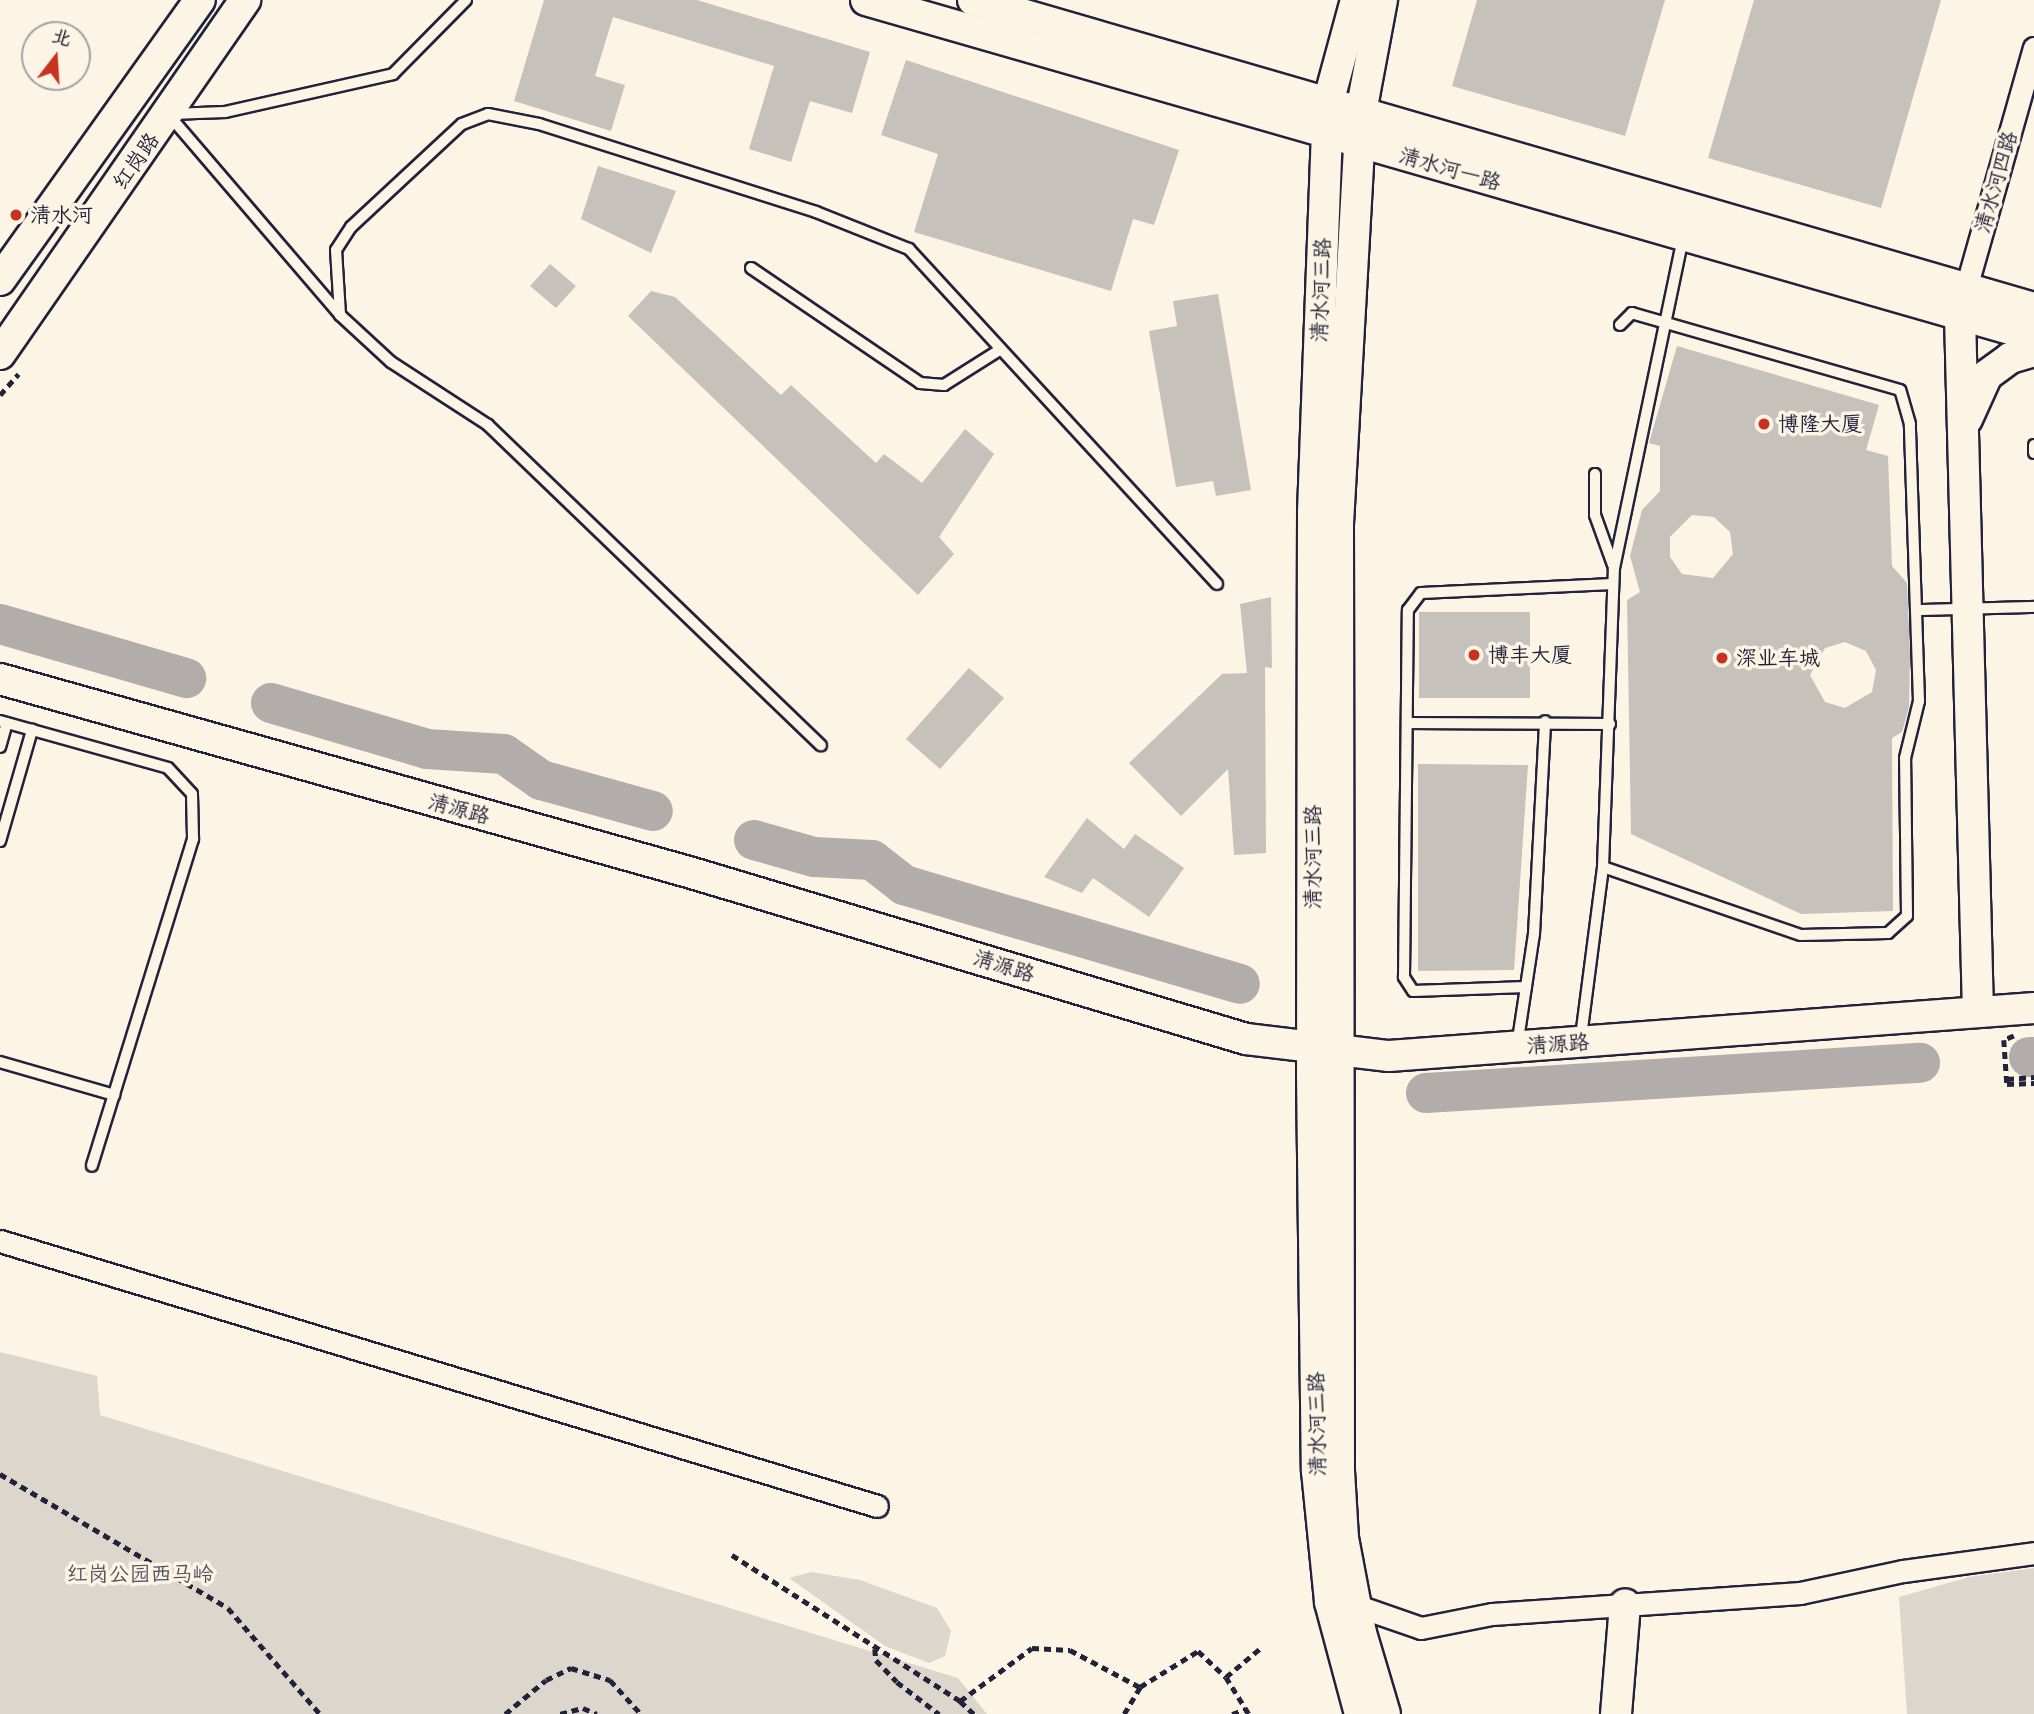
<!DOCTYPE html>
<meta charset="utf-8">
<style>
body{margin:0}
#map{position:relative;width:2034px;height:1714px;overflow:hidden;background:#fcf5e5;font-family:Itim,"LXGW WenKai TC",sans-serif}
div>[style]{position:absolute}
[style*='--x']{left:calc(var(--x)*1px);top:calc(var(--y)*1px);width:calc(var(--w)*1px);rotate:calc(var(--a)*1deg)}
.green>*{inset:0;background:#dcd6cc}
.river>*{height:40px;margin:-20px;padding:0 20px;transform-origin:20px;border-radius:20px;background:#b2adab}
.building>*{inset:0;background:#c6c1bb}
.path>*{height:4.5px;margin-top:-2.25px;transform-origin:0;background:repeating-linear-gradient(90deg,#22223b 0 7px,transparent 0 12px)}
.roads{filter:drop-shadow(2px 0 #22223b) drop-shadow(-2px 0 #22223b) drop-shadow(0 2px #22223b) drop-shadow(0 -2px #22223b)}
.lane>*{height:10px;margin:-5px;padding:0 5px;transform-origin:5px;border-radius:5px;background:#fcf5e5}
.street>*{height:21px;margin:-10.5px;padding:0 10.5px;transform-origin:10.5px;border-radius:10.5px;background:#fcf5e5}
.secondary>*{height:30px;margin:-15px;padding:0 15px;transform-origin:15px;border-radius:15px;background:#fcf5e5}
.dots>*{width:19px;height:19px;translate:-50% -50%;box-sizing:border-box;border:4px solid #fcf5e5;border-radius:50%}
span{translate:-50% -50%;white-space:nowrap;text-align:center;line-height:1.15;-webkit-text-stroke:7px #fcf5e5;paint-order:stroke}
.street-label{font-size:21px;color:#22223b}
.poi-label{font-size:21px;color:#22223b}
.left{translate:0 -50%;text-align:left}
.park-label{font-size:21px;color:#504f5f}
.north{position:absolute;left:21px;top:21px;width:70px;height:70px;box-sizing:border-box;background:#fcf5e5;border:2px solid #a5a1a1;border-radius:50%;rotate:17deg;font-size:19px;font-weight:700;line-height:28px;text-align:center;color:#22223b}
.north::after{content:'';display:block;margin:auto;width:24px;height:32px;background:#c8321e;clip-path:polygon(50% 0,100% 100%,50% 72%,0 100%)}
</style>
<div id="map">
<div class="green">
<div style="clip-path:polygon(0 1352px,97px 1376px,100px 1415px,958px 1678px,987px 1714px,0 1714px)"></div>
<div style="clip-path:polygon(2034px 1568px,2034px 1714px,1907px 1714px,1899px 1597px,1969px 1577px)"></div>
<div style="clip-path:polygon(811px 1572px,860px 1580px,937px 1608px,951px 1631px,945px 1656px,929px 1663px,885px 1646px,789px 1578px)"></div>
</div>
<div class="river">
<div style="--x:0;--y:624;--w:194;--a:16.2"></div>
<div style="--x:271;--y:703;--w:163;--a:16.4"></div>
<div style="--x:427;--y:749;--w:77;--a:3.7"></div>
<div style="--x:504;--y:754;--w:45;--a:35.1"></div>
<div style="--x:541;--y:780;--w:116;--a:15.5"></div>
<div style="--x:754;--y:840;--w:62;--a:15.8"></div>
<div style="--x:814;--y:857;--w:58;--a:3"></div>
<div style="--x:872;--y:860;--w:41;--a:38"></div>
<div style="--x:904;--y:885;--w:350;--a:16.4"></div>
<div style="--x:2029;--y:1057;--w:5;--a:0"></div>
<div style="--x:1426;--y:1093;--w:495;--a:-3.5"></div>
</div>
<div class="building">
<div style="clip-path:polygon(544px 0,697px 0,870px 52px,852px 113px,810px 101px,791px 162px,749px 149px,774px 66px,613px 17px,595px 76px,625px 85px,611px 131px,514px 101px)"></div>
<div style="clip-path:polygon(1477px 0,1665px 0,1625px 136px,1452px 86px)"></div>
<div style="clip-path:polygon(1754px 0,1941px 0,1881px 208px,1708px 158px)"></div>
<div style="clip-path:polygon(906px 60px,1179px 150px,1154px 225px,1133px 219px,1111px 291px,914px 232px,938px 154px,881px 135px)"></div>
<div style="clip-path:polygon(598px 166px,676px 191px,651px 253px,581px 219px)"></div>
<div style="clip-path:polygon(550px 264px,576px 286px,556px 308px,530px 286px)"></div>
<div style="clip-path:polygon(651px 291px,675px 297px,781px 395px,791px 385px,876px 463px,884px 454px,922px 483px,965px 429px,994px 454px,939px 537px,954px 554px,918px 595px,628px 316px)"></div>
<div style="clip-path:polygon(1218px 294px,1251px 490px,1216px 496px,1213px 481px,1176px 487px,1149px 331px,1177px 326px,1173px 301px)"></div>
<div style="clip-path:polygon(evenodd,1677px 346px,1879px 405px,1866px 450px,1888px 456px,1892px 566px,1907px 583px,1910px 654px,1909px 707px,1902px 732px,1892px 738px,1893px 911px,1801px 914px,1631px 834px,1627px 600px,1640px 592px,1630px 556px,1642px 510px,1660px 491px,1660px 446px,1649px 443px,1677px 346px,1692px 515px,1714px 517px,1730px 532px,1733px 554px,1713px 578px,1682px 574px,1670px 557px,1670px 537px,1692px 515px,1677px 346px,1845px 642px,1866px 651px,1876px 670px,1872px 692px,1845px 708px,1825px 702px,1810px 675px,1825px 648px,1845px 642px)"></div>
<div style="clip-path:polygon(1271px 597px,1272px 668px,1265px 667px,1266px 853px,1234px 855px,1228px 769px,1181px 816px,1129px 763px,1222px 674px,1247px 673px,1240px 604px)"></div>
<div style="clip-path:polygon(1419px 612px,1530px 612px,1530px 698px,1419px 698px)"></div>
<div style="clip-path:polygon(969px 668px,1004px 698px,940px 769px,906px 739px)"></div>
<div style="clip-path:polygon(1418px 764px,1528px 765px,1514px 970px,1418px 971px)"></div>
<div style="clip-path:polygon(1087px 818px,1124px 849px,1135px 834px,1184px 868px,1149px 917px,1093px 878px,1082px 893px,1044px 877px)"></div>
</div>
<div class="path">
<div style="--x:0;--y:395;--w:28;--a:-49"></div>
<div style="--x:2014;--y:1036;--w:11;--a:158"></div>
<div style="--x:2004;--y:1040;--w:44;--a:86.1"></div>
<div style="--x:2007;--y:1084;--w:27;--a:-2"></div>
<div style="--x:2007;--y:1079;--w:27;--a:-4"></div>
<div style="--x:0;--y:1474;--w:264;--a:30.4"></div>
<div style="--x:228;--y:1608;--w:140;--a:49"></div>
<div style="--x:732;--y:1555;--w:271;--a:32.6"></div>
<div style="--x:960;--y:1701;--w:89;--a:-36.4"></div>
<div style="--x:1032;--y:1648;--w:38;--a:3"></div>
<div style="--x:1070;--y:1650;--w:79;--a:27.9"></div>
<div style="--x:1140;--y:1687;--w:68;--a:-31.8"></div>
<div style="--x:1198;--y:1651;--w:38;--a:43"></div>
<div style="--x:1226;--y:1677;--w:44;--a:58.1"></div>
<div style="--x:875;--y:1649;--w:11;--a:85"></div>
<div style="--x:876;--y:1660;--w:30;--a:46"></div>
<div style="--x:897;--y:1682;--w:53;--a:37.3"></div>
<div style="--x:1226;--y:1677;--w:48;--a:-40"></div>
<div style="--x:960;--y:1701;--w:19;--a:43"></div>
<div style="--x:505;--y:1714;--w:53;--a:-39.7"></div>
<div style="--x:546;--y:1680;--w:28;--a:-26"></div>
<div style="--x:571;--y:1668;--w:41;--a:17.1"></div>
<div style="--x:610;--y:1680;--w:46;--a:47.6"></div>
<div style="--x:560;--y:1714;--w:24;--a:-15"></div>
<div style="--x:583;--y:1708;--w:15;--a:23"></div>
<div style="--x:1124;--y:1714;--w:31;--a:-59"></div>
<div style="--x:1232;--y:1714;--w:15;--a:-20"></div>
</div>
<div class="roads">
<div class="lane">
<div style="--x:168;--y:114;--w:265;--a:49.4"></div>
<div style="--x:340;--y:315;--w:69;--a:42.7"></div>
<div style="--x:391;--y:362;--w:116;--a:33"></div>
<div style="--x:488;--y:425;--w:462;--a:43.9"></div>
<div style="--x:171;--y:114;--w:54;--a:-2.1"></div>
<div style="--x:225;--y:112;--w:172;--a:-12.7"></div>
<div style="--x:393;--y:74;--w:104;--a:-45.4"></div>
<div style="--x:751;--y:268;--w:204;--a:34.2"></div>
<div style="--x:920;--y:383;--w:24;--a:5"></div>
<div style="--x:944;--y:385;--w:67;--a:-32.3"></div>
<div style="--x:340;--y:315;--w:65;--a:-93.5"></div>
<div style="--x:336;--y:250;--w:27;--a:-57"></div>
<div style="--x:351;--y:227;--w:151;--a:-42.9"></div>
<div style="--x:462;--y:124;--w:28;--a:-21"></div>
<div style="--x:488;--y:114;--w:52;--a:11.1"></div>
<div style="--x:539;--y:124;--w:291;--a:17.6"></div>
<div style="--x:816;--y:212;--w:100;--a:21.7"></div>
<div style="--x:909;--y:249;--w:455;--a:47.4"></div>
<div style="--x:2034;--y:445;--w:8;--a:90"></div>
<div style="--x:1595;--y:474;--w:41;--a:90"></div>
<div style="--x:1595;--y:515;--w:53;--a:70.2"></div>
<div style="--x:1918;--y:610;--w:116;--a:-1.5"></div>
<div style="--x:0;--y:721;--w:174;--a:15.6"></div>
<div style="--x:168;--y:768;--w:35;--a:47"></div>
<div style="--x:192;--y:794;--w:45;--a:88.7"></div>
<div style="--x:193;--y:839;--w:342;--a:107.2"></div>
<div style="--x:1408;--y:723;--w:202;--a:0.3"></div>
<div style="--x:0;--y:747;--w:25;--a:-74"></div>
<div style="--x:0;--y:841;--w:116;--a:-73.9"></div>
<div style="--x:1603;--y:867;--w:209;--a:19"></div>
<div style="--x:1801;--y:935;--w:87;--a:-1.3"></div>
<div style="--x:1888;--y:933;--w:25;--a:-42"></div>
<div style="--x:1907;--y:916;--w:158;--a:-90.7"></div>
<div style="--x:1905;--y:758;--w:59;--a:-76.2"></div>
<div style="--x:1919;--y:701;--w:277;--a:-91.9"></div>
<div style="--x:1910;--y:424;--w:35;--a:-106"></div>
<div style="--x:1900;--y:390;--w:279;--a:-164"></div>
<div style="--x:1632;--y:313;--w:17;--a:135"></div>
<div style="--x:1526;--y:987;--w:113;--a:178"></div>
<div style="--x:1413;--y:991;--w:17;--a:-123"></div>
<div style="--x:1404;--y:977;--w:367;--a:-89.4"></div>
<div style="--x:1408;--y:610;--w:21;--a:-53"></div>
<div style="--x:1421;--y:593;--w:192;--a:-2.7"></div>
<div style="--x:1582;--y:1029;--w:163;--a:-82.6"></div>
<div style="--x:1603;--y:867;--w:299;--a:-87.9"></div>
<div style="--x:1614;--y:568;--w:336;--a:-78.2"></div>
<div style="--x:1519;--y:1033;--w:100;--a:-81.4"></div>
<div style="--x:1534;--y:934;--w:213;--a:-87"></div>
<div style="--x:0;--y:1062;--w:119;--a:16.1"></div>
</div>
<div class="street">
<div style="--x:1962;--y:302;--w:264;--a:-74.2"></div>
<div style="--x:0;--y:1241;--w:916;--a:16.81"></div>
<div style="--x:1346;--y:1602;--w:79;--a:19.1"></div>
<div style="--x:1421;--y:1628;--w:72;--a:-11.2"></div>
<div style="--x:1492;--y:1614;--w:309;--a:-3.9"></div>
<div style="--x:1800;--y:1593;--w:105;--a:-12.1"></div>
<div style="--x:1903;--y:1571;--w:132;--a:-7.8"></div>
</div>
<div class="secondary">
<div style="--x:866;--y:0;--w:1215;--a:16.05"></div>
<div style="--x:973;--y:0;--w:1105;--a:16.19"></div>
<div style="--x:1356;--y:0;--w:107;--a:105.2"></div>
<div style="--x:1328;--y:103;--w:410;--a:92.1"></div>
<div style="--x:1313;--y:513;--w:561;--a:90.1"></div>
<div style="--x:1312;--y:1074;--w:397;--a:89.3"></div>
<div style="--x:1317;--y:1471;--w:132;--a:84.3"></div>
<div style="--x:1330;--y:1602;--w:116;--a:75"></div>
<div style="--x:1382;--y:0;--w:114;--a:100.6"></div>
<div style="--x:1361;--y:112;--w:408;--a:93.2"></div>
<div style="--x:1338;--y:519;--w:952;--a:89.94"></div>
<div style="--x:1339;--y:1471;--w:67;--a:86.6"></div>
<div style="--x:1343;--y:1538;--w:97;--a:79.3"></div>
<div style="--x:1361;--y:1633;--w:84;--a:73.5"></div>
<div style="--x:0;--y:280;--w:344;--a:-54.5"></div>
<div style="--x:1960;--y:316;--w:696;--a:88.52"></div>
<div style="--x:0;--y:354;--w:431;--a:-55.3"></div>
<div style="--x:1967;--y:419;--w:48;--a:-65.6"></div>
<div style="--x:1987;--y:375;--w:29;--a:-36"></div>
<div style="--x:2010;--y:358;--w:25;--a:-16"></div>
<div style="--x:0;--y:679;--w:719;--a:15.66"></div>
<div style="--x:692;--y:873;--w:578;--a:16.68"></div>
<div style="--x:1246;--y:1039;--w:144;--a:6.8"></div>
<div style="--x:1389;--y:1056;--w:647;--a:-4.26"></div>
<div style="--x:1616;--y:1714;--w:110;--a:-85.3"></div>
</div>
</div>
<div class="dots">
<div style="left:16px;top:215px;background:#c8321e"></div>
<div style="left:1764px;top:424px;background:#c8321e"></div>
<div style="left:1474px;top:655px;background:#c8321e"></div>
<div style="left:1722px;top:658px;background:#c8321e"></div>
</div>
<div class="street-label">
<span style="left:136px;top:161px;rotate:-55deg">红岗路</span>
<span style="left:1450px;top:169px;rotate:16deg">清水河一路</span>
<span style="left:1996px;top:182px;rotate:-74deg">清水河四路</span>
<span style="left:1321px;top:290px;rotate:-88deg">清水河三路</span>
<span style="left:459px;top:809px;rotate:15deg">清源路</span>
<span style="left:1313px;top:857px;rotate:-90deg">清水河三路</span>
<span style="left:1004px;top:966px;rotate:17deg">清源路</span>
<span style="left:1558px;top:1044px;rotate:-4deg">清源路</span>
<span style="left:1317px;top:1424px;rotate:-91deg">清水河三路</span>
</div>
<div class="poi-label">
<span class="left" style="left:30px;top:215px">清水河</span>
<span class="left" style="left:1778px;top:424px">博隆大厦</span>
<span class="left" style="left:1488px;top:655px">博丰大厦</span>
<span class="left" style="left:1736px;top:658px">深业车城</span>
</div>
<div class="park-label">
<span style="left:140px;top:1574px">红岗公园西马岭</span>
</div>
<div class="north">北</div>
</div>
